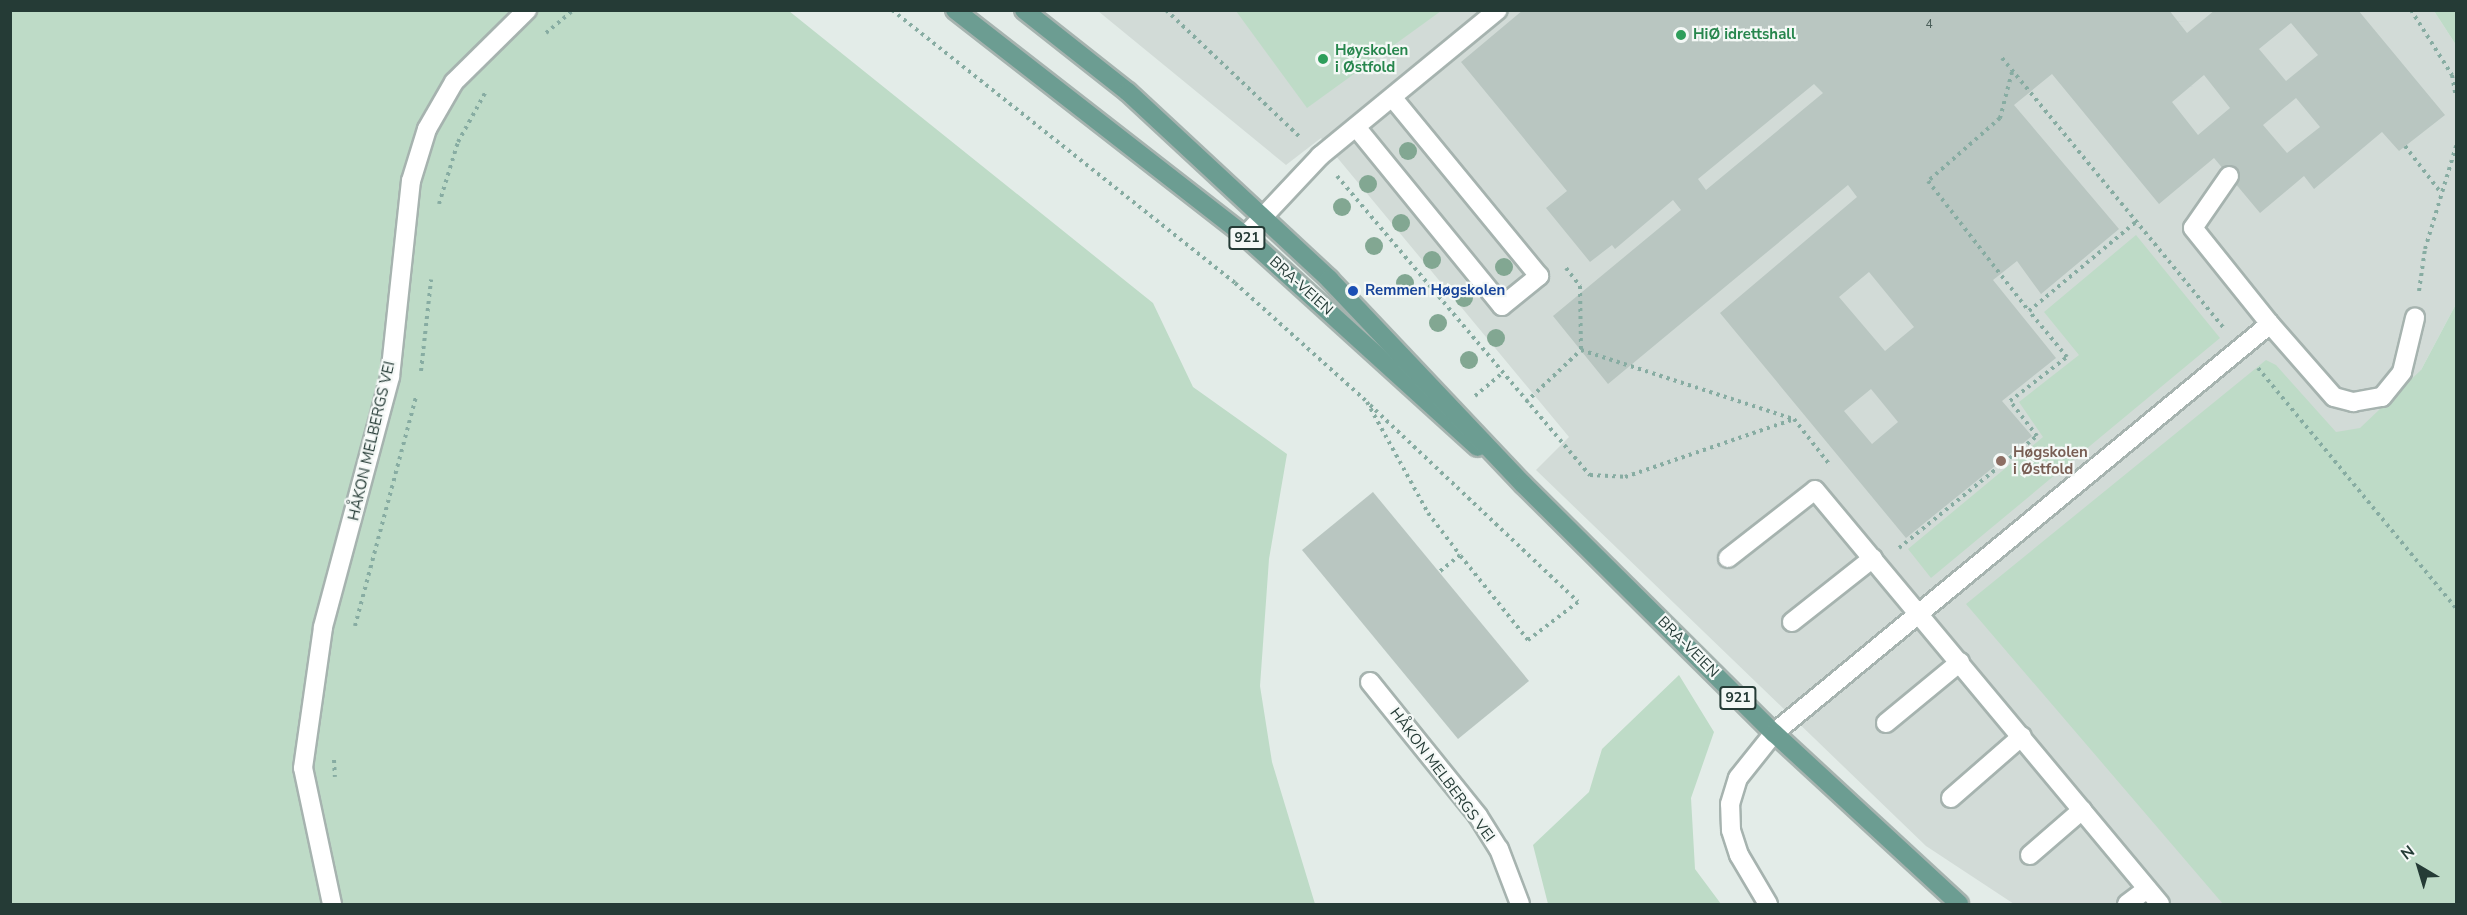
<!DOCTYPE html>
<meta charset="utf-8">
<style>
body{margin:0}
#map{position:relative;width:2467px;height:915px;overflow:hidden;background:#e3ece8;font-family:"Nunito Sans",sans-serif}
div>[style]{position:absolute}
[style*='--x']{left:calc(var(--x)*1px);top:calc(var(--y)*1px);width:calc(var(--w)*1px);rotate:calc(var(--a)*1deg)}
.built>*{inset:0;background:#d2dbd7}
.green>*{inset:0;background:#bedbc7}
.building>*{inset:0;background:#b9c6c1}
.path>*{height:4px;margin-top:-2px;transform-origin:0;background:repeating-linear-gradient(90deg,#87aca2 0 3px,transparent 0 7.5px)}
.roads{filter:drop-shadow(2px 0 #a6b3af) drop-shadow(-2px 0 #a6b3af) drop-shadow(0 2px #a6b3af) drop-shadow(0 -2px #a6b3af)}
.lane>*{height:18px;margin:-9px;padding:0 9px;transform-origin:9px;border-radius:9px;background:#fff}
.street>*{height:18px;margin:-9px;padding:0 9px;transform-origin:9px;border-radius:9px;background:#fff}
.primary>*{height:18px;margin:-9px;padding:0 9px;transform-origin:9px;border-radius:9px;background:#6c9d92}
.trees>*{width:18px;height:18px;margin:-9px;border-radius:50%;background:#82a792}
.dots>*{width:16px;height:16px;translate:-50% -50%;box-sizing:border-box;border:3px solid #f4f8f6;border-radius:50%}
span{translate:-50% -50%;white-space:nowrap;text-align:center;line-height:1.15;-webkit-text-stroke:4.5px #f4f8f6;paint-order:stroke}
.number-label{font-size:12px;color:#4a5e59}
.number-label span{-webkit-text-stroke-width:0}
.shield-label span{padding:2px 4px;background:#f4f8f6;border:2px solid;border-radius:4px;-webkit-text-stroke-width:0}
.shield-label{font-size:14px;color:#253b36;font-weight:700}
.leisure-label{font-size:15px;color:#27864d;font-weight:700}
.left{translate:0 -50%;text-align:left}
.street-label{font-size:15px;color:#253b36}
.transit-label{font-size:15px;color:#164399;font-weight:700}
.education-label{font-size:15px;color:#785e54;font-weight:700}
.frame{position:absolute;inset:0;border:12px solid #253b36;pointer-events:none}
.north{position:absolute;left:2389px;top:837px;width:60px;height:60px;-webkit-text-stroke:4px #f4f8f6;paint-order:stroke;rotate:322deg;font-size:16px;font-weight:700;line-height:24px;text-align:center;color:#253b36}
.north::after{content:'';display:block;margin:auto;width:21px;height:27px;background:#253b36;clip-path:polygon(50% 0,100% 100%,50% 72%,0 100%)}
</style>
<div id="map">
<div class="built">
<div style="clip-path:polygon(1098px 11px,2434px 11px,2456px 45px,2456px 304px,2421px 370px,2456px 904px,2014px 904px,1926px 846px,1536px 470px,1569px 437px,1321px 138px,1286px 165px)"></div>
</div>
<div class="green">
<div style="clip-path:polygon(10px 11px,789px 11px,1153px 303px,1193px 387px,1287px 454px,1269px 559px,1260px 686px,1272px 762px,1315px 904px,11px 904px)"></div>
<div style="clip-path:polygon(1236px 11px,1441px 11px,1307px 108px)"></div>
<div style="clip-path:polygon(2434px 11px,2456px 11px,2456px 45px)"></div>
<div style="clip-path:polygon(2136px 235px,2220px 338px,1931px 578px,1908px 549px,2043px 437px,2019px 402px,2079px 355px,2044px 312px)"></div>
<div style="clip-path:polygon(2456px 304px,2456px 904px,2223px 904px,1966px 604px,2266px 360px,2276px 365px,2336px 432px,2360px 428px,2421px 370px)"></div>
<div style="clip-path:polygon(1679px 675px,1714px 732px,1691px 798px,1695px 869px,1721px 904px,1548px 904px,1533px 845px,1589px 792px,1602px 749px)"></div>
</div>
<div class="building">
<div style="clip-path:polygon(evenodd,1523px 10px,2169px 10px,2187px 33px,2215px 10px,2358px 10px,2445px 115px,2399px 151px,2382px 132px,2314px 189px,2304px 176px,2260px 213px,2214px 158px,2159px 204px,2052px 74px,2014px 105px,2119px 229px,2041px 294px,2017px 261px,1993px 280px,2056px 358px,2002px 401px,2032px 436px,1906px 538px,1720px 313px,1857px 197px,1848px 185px,1608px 384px,1553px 316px,1681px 210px,1673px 200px,1615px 249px,1612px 245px,1590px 262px,1546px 208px,1567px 191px,1461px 62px,1523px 10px,2291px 23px,2318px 55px,2286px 81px,2259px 49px,2291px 23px,1523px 10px,2204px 75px,2230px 108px,2198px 135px,2172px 102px,2204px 75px,1523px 10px,1814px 84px,1823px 93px,1706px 190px,1698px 179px,1814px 84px,1523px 10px,2296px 98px,2320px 127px,2287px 153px,2263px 125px,2296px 98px,1523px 10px,1869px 272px,1914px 327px,1885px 351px,1839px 297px,1869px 272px,1523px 10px,1871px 389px,1898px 422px,1872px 444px,1844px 411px,1871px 389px)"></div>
<div style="clip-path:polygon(1373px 492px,1529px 681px,1458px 739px,1302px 550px)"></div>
</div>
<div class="path">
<div style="--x:892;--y:10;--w:438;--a:38.5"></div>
<div style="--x:1235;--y:283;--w:178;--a:42"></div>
<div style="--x:1367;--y:402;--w:127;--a:61.2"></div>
<div style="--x:1428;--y:513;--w:53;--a:52.7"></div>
<div style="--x:1460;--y:555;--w:27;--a:141"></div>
<div style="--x:1166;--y:10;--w:186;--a:43.5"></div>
<div style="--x:2411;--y:10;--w:77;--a:57.8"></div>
<div style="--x:2452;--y:75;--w:22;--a:80"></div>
<div style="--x:546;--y:33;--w:35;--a:-40"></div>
<div style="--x:2002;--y:58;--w:350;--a:50.6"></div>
<div style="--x:2012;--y:72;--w:48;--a:104.6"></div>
<div style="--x:2000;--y:118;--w:96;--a:138.8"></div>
<div style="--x:1928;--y:181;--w:165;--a:52.2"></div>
<div style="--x:2405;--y:146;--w:59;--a:52.5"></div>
<div style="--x:1337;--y:176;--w:392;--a:49.8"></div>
<div style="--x:1590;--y:475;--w:35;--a:3"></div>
<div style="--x:1625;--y:477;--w:179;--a:-18.9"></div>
<div style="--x:1794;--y:419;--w:58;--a:52"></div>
<div style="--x:439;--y:204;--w:65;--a:-73"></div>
<div style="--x:458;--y:142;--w:56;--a:-61.1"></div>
<div style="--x:1566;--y:268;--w:23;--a:52"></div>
<div style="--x:1580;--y:286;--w:64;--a:89.1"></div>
<div style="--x:1581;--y:350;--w:223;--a:18"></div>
<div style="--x:2419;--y:291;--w:42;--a:-81.9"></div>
<div style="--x:2425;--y:249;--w:108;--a:-73.2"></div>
<div style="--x:2258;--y:368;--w:311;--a:50.5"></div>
<div style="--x:421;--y:371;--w:92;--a:-83.7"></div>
<div style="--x:1475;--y:396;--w:35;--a:-40"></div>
<div style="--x:1526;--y:402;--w:76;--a:-43.4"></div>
<div style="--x:1370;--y:405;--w:286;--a:43.4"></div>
<div style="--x:1578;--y:602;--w:63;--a:142.8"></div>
<div style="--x:1528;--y:640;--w:109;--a:-128.7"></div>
<div style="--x:1899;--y:548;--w:178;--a:-39.1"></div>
<div style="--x:2037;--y:436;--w:44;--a:-127.6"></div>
<div style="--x:2010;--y:401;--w:72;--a:-37.7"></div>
<div style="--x:2067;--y:357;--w:60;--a:-129.6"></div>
<div style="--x:2029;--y:311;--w:139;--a:-39.8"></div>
<div style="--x:355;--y:626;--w:238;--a:-75.1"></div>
<div style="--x:334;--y:760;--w:17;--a:87"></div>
</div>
<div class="roads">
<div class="lane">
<div style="--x:1356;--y:127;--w:231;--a:50.8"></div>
<div style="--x:1502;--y:306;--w:48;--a:-39"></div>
<div style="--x:1539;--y:276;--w:230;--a:-129.4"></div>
<div style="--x:2229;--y:176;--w:63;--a:124.7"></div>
<div style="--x:2193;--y:228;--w:123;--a:51.3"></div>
<div style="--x:1245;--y:236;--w:110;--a:-46.8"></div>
<div style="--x:1320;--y:156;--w:230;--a:-39.4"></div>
<div style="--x:1728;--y:558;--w:110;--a:-38"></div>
<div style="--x:1815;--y:490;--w:539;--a:50.19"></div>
<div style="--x:1792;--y:622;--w:103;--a:-38.3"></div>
<div style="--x:1886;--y:723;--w:96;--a:-39.5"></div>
<div style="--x:1951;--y:798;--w:94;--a:-41.1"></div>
<div style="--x:2030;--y:855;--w:69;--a:-40.9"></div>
<div style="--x:1768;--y:904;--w:57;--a:-120.6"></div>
<div style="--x:1739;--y:855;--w:26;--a:-108"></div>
<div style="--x:1731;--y:830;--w:26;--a:-92"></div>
<div style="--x:1730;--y:804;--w:27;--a:-73"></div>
<div style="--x:1738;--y:778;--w:58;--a:-51.3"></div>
<div style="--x:1774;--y:733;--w:643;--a:-39.51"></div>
<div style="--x:2270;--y:324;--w:97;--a:48.8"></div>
<div style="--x:2334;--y:397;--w:20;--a:15"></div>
<div style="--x:2353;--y:402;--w:29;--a:-10"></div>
<div style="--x:2382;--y:397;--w:32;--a:-51"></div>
<div style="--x:2402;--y:372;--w:56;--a:-76.5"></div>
<div style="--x:2127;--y:904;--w:25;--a:-37"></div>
</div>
<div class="street">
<div style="--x:1370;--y:682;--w:172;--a:51.1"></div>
<div style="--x:1478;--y:816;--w:39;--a:58"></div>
<div style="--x:1499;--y:849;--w:59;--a:69.1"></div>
<div style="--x:332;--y:904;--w:139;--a:-102"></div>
<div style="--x:303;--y:768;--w:142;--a:-81.9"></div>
<div style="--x:323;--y:627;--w:259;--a:-75"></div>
<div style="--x:390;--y:377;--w:197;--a:-83.9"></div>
<div style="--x:411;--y:181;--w:54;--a:-72.9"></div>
<div style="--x:427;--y:129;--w:54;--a:-60.1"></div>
<div style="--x:454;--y:82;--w:103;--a:-44.6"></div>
</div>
<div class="primary">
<div style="--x:955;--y:10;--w:368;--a:37.9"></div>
<div style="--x:1245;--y:236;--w:314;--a:42.2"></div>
<div style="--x:1024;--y:10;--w:132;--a:38.3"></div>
<div style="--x:1128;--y:92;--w:275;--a:42.9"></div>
<div style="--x:1329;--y:279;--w:282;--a:46.6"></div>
<div style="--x:1523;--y:484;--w:354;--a:44.8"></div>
<div style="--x:1774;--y:733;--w:252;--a:42.7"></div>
</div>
</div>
<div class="trees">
<div style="left:1408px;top:151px"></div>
<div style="left:1368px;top:184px"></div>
<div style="left:1342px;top:207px"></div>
<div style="left:1401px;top:223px"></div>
<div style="left:1374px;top:246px"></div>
<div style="left:1432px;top:260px"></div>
<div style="left:1504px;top:267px"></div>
<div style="left:1405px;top:283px"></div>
<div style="left:1464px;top:298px"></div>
<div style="left:1438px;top:323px"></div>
<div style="left:1496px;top:338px"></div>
<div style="left:1469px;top:360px"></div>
</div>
<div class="dots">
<div style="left:1681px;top:35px;background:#2e9e5b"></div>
<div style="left:1323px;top:59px;background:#2e9e5b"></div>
<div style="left:1353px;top:291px;background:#1a4fb4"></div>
<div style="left:2001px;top:461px;background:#8d6e63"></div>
</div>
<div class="number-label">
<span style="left:1929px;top:25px">4</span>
</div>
<div class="shield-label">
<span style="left:1247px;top:238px">921</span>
<span style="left:1738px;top:698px">921</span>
</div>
<div class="leisure-label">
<span class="left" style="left:1693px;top:35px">HiØ idrettshall</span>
<span class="left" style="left:1335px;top:59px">Høyskolen<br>i Østfold</span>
</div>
<div class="street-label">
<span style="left:1301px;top:286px;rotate:42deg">BRA-VEIEN</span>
<span style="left:372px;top:441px;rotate:-77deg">HÅKON MELBERGS VEI</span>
<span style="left:1688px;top:647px;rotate:45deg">BRA-VEIEN</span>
<span style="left:1442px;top:775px;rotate:53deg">HÅKON MELBERGS VEI</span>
</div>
<div class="transit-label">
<span class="left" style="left:1365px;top:291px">Remmen Høgskolen</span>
</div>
<div class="education-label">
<span class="left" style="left:2013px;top:461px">Høgskolen<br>i Østfold</span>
</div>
<div class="frame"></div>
<div class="north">N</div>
</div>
